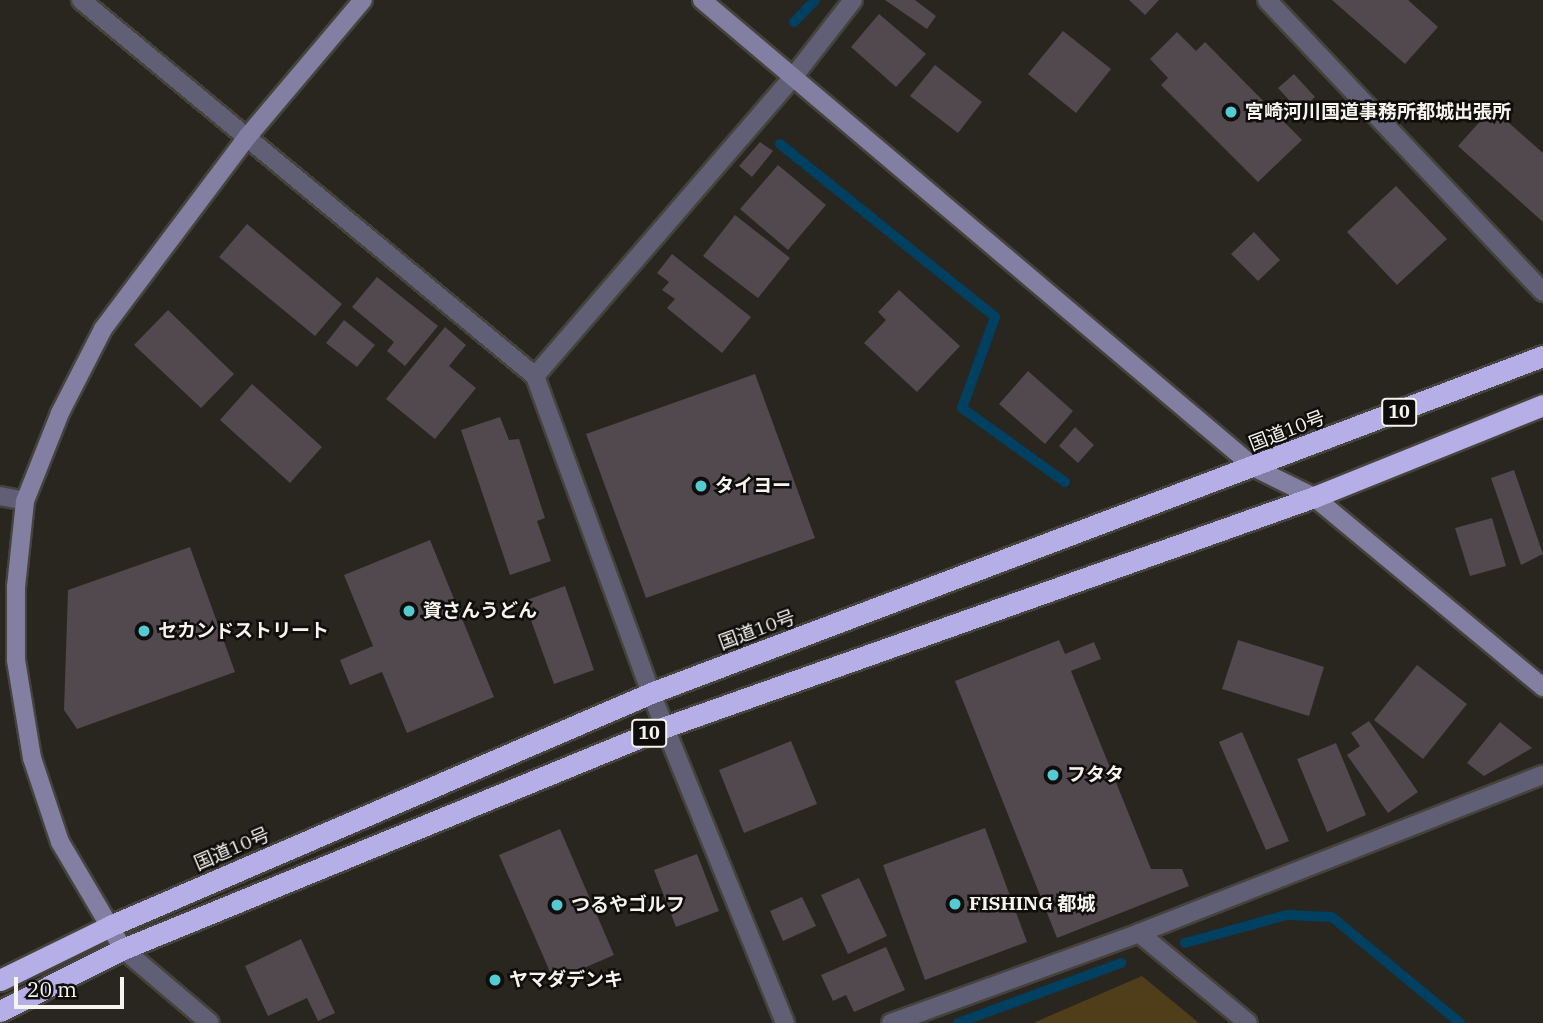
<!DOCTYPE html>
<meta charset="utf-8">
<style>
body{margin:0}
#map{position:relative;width:1543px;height:1023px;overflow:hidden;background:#29251f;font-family:"IBM Plex Serif","Noto Sans JP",serif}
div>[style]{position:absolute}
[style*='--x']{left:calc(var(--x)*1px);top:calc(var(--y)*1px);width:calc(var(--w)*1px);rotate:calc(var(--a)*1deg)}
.green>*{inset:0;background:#503e1b}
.stream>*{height:10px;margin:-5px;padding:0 5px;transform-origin:5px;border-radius:5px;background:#004060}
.building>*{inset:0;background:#51494e}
.roads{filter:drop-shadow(2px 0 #46423c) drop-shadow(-2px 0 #46423c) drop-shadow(0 2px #46423c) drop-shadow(0 -2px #46423c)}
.street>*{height:18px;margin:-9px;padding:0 9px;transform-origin:9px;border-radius:9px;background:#615f76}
.secondary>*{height:18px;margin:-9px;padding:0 9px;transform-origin:9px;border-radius:9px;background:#837fa3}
.highway>*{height:21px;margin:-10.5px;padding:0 10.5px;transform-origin:10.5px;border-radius:10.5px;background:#b5aee7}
.dots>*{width:19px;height:19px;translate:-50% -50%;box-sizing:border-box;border:4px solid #100e0c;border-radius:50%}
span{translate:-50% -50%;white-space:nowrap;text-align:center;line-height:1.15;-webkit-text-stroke:5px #100e0c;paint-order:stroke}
.shield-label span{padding:2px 5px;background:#100e0c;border:2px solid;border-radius:5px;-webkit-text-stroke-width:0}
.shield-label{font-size:18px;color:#f6f4ef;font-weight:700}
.poi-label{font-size:19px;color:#f6f4ef;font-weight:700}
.left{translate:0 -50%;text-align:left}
.street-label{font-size:19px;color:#f6f4ef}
.scale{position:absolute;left:14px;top:977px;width:110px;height:32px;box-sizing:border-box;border:4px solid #f6f4ef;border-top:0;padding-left:9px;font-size:21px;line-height:24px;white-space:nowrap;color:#f6f4ef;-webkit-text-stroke:5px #100e0c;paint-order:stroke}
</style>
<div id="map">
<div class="green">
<div style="clip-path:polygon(1142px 976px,1199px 1023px,1033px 1023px)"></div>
</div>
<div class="stream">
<div style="--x:794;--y:22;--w:30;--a:-46"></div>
<div style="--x:780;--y:144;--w:276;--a:38.8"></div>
<div style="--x:995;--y:317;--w:97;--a:109.9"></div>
<div style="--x:962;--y:408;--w:127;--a:35.7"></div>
<div style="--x:1185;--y:943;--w:106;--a:-15.4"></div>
<div style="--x:1287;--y:915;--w:45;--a:2.5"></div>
<div style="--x:1332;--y:917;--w:166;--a:39.6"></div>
<div style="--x:958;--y:1023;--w:174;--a:-20.2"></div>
</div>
<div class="building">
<div style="clip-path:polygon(885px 0,915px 0,936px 16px,927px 29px)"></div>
<div style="clip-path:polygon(1129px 0,1159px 0,1145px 15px)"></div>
<div style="clip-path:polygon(1332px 0,1408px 0,1438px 27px,1405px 64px)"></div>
<div style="clip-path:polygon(879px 14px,926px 54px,896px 87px,851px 47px)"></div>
<div style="clip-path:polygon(1063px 31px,1111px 69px,1076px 113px,1028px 74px)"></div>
<div style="clip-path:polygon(1177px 32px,1196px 51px,1205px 42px,1302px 140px,1258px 182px,1161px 85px,1168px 78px,1150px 59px)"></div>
<div style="clip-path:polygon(935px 65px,982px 102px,958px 133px,910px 96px)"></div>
<div style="clip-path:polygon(1294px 74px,1315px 97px,1299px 111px,1278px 88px)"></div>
<div style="clip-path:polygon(1492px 108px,1543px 153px,1543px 222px,1458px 146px)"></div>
<div style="clip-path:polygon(760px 142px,773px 151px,752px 177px,739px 166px)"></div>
<div style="clip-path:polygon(778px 165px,826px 205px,788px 250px,740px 209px)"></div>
<div style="clip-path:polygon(1396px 186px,1447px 239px,1397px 285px,1347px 232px)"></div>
<div style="clip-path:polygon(735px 215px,790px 258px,758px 298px,703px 256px)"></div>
<div style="clip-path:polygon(247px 224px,342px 304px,315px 336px,219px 257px)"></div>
<div style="clip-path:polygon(1254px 232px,1280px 260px,1258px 281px,1231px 254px)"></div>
<div style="clip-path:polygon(672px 254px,751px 317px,722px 353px,667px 308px,675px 299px,662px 290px,669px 282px,657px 273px)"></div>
<div style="clip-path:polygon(377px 277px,438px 326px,405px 366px,387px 351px,394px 342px,352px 307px)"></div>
<div style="clip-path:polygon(899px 290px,960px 346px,917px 392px,864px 343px,886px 320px,878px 312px)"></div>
<div style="clip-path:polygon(168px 310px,234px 374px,201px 408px,134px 345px)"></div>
<div style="clip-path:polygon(344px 320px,375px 345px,357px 367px,326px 343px)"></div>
<div style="clip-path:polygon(445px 327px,466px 345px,449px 366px,476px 388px,435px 439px,386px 399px)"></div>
<div style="clip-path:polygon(1028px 371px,1073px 411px,1045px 444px,999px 404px)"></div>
<div style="clip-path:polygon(755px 374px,815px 538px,646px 598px,586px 434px)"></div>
<div style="clip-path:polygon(252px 384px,322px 447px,290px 483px,220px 420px)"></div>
<div style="clip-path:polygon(500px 417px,509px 440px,519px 439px,545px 518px,537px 521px,551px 561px,510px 575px,461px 430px)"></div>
<div style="clip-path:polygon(1075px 427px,1094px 445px,1078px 463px,1059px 446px)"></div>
<div style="clip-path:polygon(1514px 470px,1543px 554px,1521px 565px,1491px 478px)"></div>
<div style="clip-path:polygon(1492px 518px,1506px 566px,1470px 576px,1455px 528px)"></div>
<div style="clip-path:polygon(430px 540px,494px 697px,407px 733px,382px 672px,350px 685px,340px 660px,373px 646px,344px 575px)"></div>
<div style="clip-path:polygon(190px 547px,235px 672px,77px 729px,64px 710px,68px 590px)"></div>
<div style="clip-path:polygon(565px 586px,594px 670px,554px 684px,524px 601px)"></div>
<div style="clip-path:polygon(1059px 640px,1065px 654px,1094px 642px,1101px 659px,1071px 671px,1151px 869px,1182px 869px,1189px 886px,1057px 938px,955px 681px)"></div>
<div style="clip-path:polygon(1238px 640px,1324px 667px,1309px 716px,1222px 689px)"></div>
<div style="clip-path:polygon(1417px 665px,1467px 704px,1423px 759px,1374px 720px)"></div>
<div style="clip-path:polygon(1369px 721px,1418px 792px,1388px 813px,1347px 755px,1360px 746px,1351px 733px)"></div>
<div style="clip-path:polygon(1500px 722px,1532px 748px,1484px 776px,1467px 763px)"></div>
<div style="clip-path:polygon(1242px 732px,1289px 841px,1266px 850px,1219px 742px)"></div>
<div style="clip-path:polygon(791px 741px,817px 804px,744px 833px,719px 770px)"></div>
<div style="clip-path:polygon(1336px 743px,1366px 815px,1327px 832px,1297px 759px)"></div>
<div style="clip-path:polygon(985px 828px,1027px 942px,925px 980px,883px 865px)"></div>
<div style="clip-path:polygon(560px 829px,614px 955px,554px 981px,499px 855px)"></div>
<div style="clip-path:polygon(697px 854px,719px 911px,676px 927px,654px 870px)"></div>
<div style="clip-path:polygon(859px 878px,887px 936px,848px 954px,821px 895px)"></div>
<div style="clip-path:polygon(802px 897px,816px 926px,783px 941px,770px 911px)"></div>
<div style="clip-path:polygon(301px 939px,335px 1013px,318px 1021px,307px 998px,268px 1016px,245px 966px)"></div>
<div style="clip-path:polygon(886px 947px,905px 990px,854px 1012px,846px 995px,833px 1001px,821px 975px)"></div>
</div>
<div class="roads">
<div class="street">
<div style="--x:81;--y:0;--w:589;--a:39.63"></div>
<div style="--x:535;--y:376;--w:338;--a:69.9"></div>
<div style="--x:651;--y:693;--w:356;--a:67.9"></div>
<div style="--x:1267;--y:0;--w:402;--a:46.6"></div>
<div style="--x:535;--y:376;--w:396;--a:-49.2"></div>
<div style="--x:794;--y:76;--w:96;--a:-52.2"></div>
<div style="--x:0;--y:496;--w:25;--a:11"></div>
<div style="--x:1139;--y:933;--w:141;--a:39.5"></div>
<div style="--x:123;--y:949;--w:114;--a:40.4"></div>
<div style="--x:891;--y:1023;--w:264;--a:-19.9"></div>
<div style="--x:1139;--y:933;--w:434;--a:-21.4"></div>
</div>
<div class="secondary">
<div style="--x:702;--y:0;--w:724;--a:40.24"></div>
<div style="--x:1255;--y:468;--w:66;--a:26.2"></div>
<div style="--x:1314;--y:497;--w:298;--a:39.7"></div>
<div style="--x:123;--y:949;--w:124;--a:-120.5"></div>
<div style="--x:60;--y:842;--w:89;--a:-108.4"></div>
<div style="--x:32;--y:758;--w:99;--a:-99.3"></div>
<div style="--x:16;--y:660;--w:73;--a:-90"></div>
<div style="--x:16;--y:587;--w:86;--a:-84"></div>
<div style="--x:25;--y:501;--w:95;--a:-68.3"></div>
<div style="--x:60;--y:413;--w:94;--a:-62.9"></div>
<div style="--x:103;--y:329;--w:241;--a:-53.1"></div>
<div style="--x:248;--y:136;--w:178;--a:-49.8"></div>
</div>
<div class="highway">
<div style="--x:0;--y:980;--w:123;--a:-26.1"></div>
<div style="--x:110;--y:926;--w:589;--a:-23.3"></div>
<div style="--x:651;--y:693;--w:954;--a:-20.7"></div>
<div style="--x:0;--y:1011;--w:138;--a:-26.8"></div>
<div style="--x:123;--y:949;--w:586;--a:-22.27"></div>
<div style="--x:665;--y:727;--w:689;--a:-19.51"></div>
<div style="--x:1314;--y:497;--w:247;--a:-21.9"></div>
</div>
</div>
<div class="dots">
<div style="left:1231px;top:112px;background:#51ccd2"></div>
<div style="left:701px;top:486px;background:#51ccd2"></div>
<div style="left:409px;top:611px;background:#51ccd2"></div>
<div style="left:144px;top:631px;background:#51ccd2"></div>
<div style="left:1053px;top:775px;background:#51ccd2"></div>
<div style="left:955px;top:904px;background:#51ccd2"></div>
<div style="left:557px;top:905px;background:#51ccd2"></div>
<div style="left:495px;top:980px;background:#51ccd2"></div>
</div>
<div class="shield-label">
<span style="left:1399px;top:412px">10</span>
<span style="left:649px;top:733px">10</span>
</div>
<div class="poi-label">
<span class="left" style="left:1245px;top:112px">宮崎河川国道事務所都城出張所</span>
<span class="left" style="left:715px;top:486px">タイヨー</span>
<span class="left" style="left:423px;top:611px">資さんうどん</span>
<span class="left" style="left:158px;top:631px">セカンドストリート</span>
<span class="left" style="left:1067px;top:775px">フタタ</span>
<span class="left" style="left:969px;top:904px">FISHING 都城</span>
<span class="left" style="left:571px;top:905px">つるやゴルフ</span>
<span class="left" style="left:509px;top:980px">ヤマダデンキ</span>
</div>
<div class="street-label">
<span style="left:1287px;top:431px;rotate:-21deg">国道10号</span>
<span style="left:757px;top:630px;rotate:-20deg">国道10号</span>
<span style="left:232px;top:849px;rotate:-23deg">国道10号</span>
</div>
<div class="scale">20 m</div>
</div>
